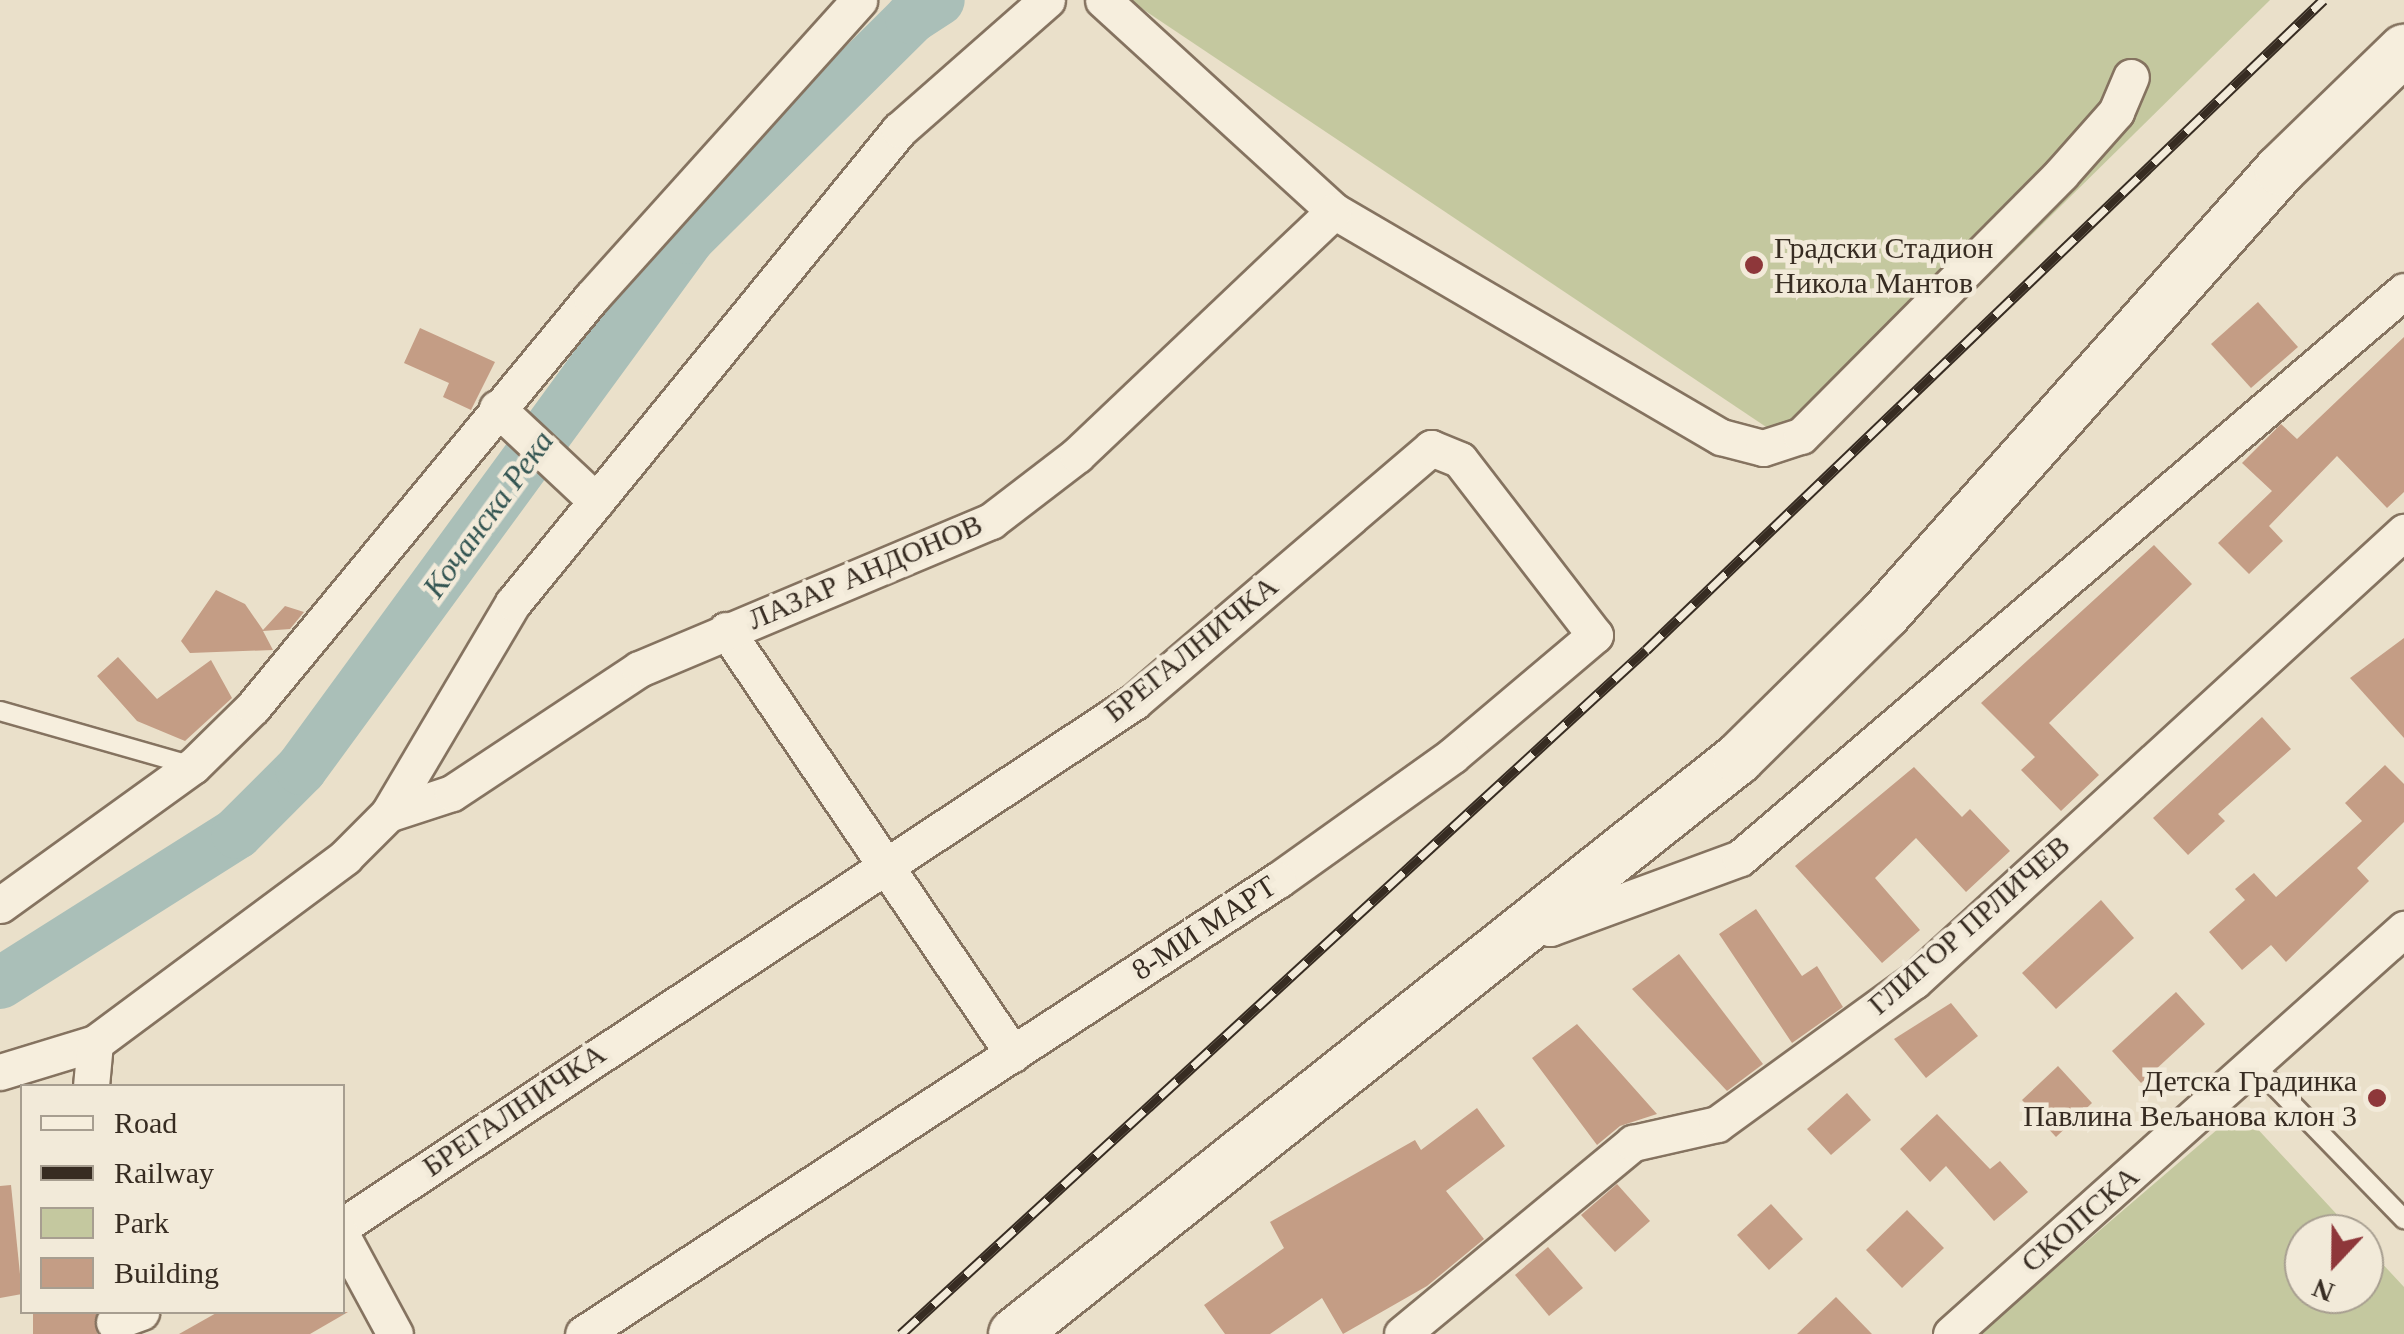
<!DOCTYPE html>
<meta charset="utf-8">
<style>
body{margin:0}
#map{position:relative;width:2404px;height:1334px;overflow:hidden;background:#eae0ca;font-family:Georgia,serif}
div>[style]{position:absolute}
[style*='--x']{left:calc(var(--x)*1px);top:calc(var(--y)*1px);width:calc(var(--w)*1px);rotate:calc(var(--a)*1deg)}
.green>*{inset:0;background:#c4c89f}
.river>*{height:52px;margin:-26px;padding:0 26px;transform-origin:26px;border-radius:26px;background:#aabfb8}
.building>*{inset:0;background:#c49d85}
.roads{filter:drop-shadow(2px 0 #857360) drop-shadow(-2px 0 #857360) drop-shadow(0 2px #857360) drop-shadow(0 -2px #857360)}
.lane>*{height:18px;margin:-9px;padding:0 9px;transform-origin:9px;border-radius:9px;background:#f6eedd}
.street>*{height:35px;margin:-17.5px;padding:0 17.5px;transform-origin:17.5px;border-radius:17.5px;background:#f6eedd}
.secondary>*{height:50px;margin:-25px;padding:0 25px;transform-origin:25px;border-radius:25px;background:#f6eedd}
.rail>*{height:11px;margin-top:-5.5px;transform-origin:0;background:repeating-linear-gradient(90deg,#f2ead9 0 22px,#372c22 0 44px);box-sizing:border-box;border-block:2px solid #372c22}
.dots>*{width:28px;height:28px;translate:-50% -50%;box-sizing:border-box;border:5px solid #f2ead9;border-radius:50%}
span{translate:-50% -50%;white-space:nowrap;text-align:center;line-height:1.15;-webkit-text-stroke:9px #f2ead9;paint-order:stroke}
.poi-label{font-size:30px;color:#372c22}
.left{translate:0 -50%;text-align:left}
.right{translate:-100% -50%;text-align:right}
.street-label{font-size:30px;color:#372c22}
.water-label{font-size:32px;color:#335552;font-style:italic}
.legend{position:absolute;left:20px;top:1084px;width:325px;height:230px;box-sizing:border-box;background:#f2ead9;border:2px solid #a79e90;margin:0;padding:12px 18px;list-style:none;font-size:30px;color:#372c22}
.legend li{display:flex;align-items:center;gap:20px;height:50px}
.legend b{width:50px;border:2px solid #a79e90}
.north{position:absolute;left:2284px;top:1214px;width:100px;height:100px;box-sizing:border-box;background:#f2ead9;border:2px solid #a79e90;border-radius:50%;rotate:202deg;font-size:28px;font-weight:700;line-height:40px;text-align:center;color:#372c22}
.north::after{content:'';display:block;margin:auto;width:35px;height:45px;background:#8e373a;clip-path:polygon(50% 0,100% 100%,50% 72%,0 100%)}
</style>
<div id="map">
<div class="green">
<div style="clip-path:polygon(1129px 0,2270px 0,1808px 455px)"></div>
<div style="clip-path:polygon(2240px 1110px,2355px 1234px,2304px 1234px,2304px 1294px,2364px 1294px,2364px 1244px,2404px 1287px,2404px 1334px,1979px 1334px)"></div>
</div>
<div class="river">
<div style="--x:0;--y:983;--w:280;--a:-32.3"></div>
<div style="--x:237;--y:833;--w:91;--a:-45"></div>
<div style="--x:301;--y:769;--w:658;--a:-53.84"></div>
<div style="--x:689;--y:238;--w:313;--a:-44.7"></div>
<div style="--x:911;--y:18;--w:33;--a:-33"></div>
</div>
<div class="building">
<div style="clip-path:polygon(2258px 302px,2298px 347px,2251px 388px,2211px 344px)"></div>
<div style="clip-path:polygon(420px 328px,495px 362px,471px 410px,443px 397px,449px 383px,404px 363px)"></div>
<div style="clip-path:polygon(2404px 337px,2404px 492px,2387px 508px,2337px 456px,2269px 526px,2283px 541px,2249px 574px,2218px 543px,2272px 491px,2242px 463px,2281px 424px,2297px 439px)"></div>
<div style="clip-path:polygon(2154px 545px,2192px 584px,2049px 723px,2099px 775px,2061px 811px,2021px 770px,2035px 757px,1981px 703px)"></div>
<div style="clip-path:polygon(216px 590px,245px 604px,263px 630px,285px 606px,304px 612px,290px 629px,263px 631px,273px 650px,190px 653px,181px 641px)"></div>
<div style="clip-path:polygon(2404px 638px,2404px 738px,2350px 678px)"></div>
<div style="clip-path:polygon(118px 657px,157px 699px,211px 660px,232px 698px,185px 741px,137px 721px,97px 676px)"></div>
<div style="clip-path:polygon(2262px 717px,2291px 749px,2218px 814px,2225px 821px,2188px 855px,2153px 818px)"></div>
<div style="clip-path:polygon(2385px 765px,2404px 784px,2404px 822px,2357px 868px,2369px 881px,2286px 962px,2271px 945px,2242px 970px,2209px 932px,2245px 900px,2235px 889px,2254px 873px,2276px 897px,2362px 821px,2345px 803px)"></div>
<div style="clip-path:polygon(1914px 767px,1962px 817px,1970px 809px,2010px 851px,1966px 892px,1916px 838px,1875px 878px,1920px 930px,1882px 963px,1795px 866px)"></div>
<div style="clip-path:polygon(2101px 900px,2134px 938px,2056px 1009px,2022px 973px)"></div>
<div style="clip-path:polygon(1756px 909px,1802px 976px,1817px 966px,1843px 1007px,1792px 1043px,1719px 934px)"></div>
<div style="clip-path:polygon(1679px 954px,1763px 1064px,1727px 1091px,1632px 989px)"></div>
<div style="clip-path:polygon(2176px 992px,2205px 1024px,2141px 1083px,2112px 1051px)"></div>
<div style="clip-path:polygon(1951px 1003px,1978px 1036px,1926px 1078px,1894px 1039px)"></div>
<div style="clip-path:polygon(1577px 1024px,1657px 1114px,1620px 1126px,1597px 1145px,1532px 1058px)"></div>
<div style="clip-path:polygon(2058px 1066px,2092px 1103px,2056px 1137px,2022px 1100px)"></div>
<div style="clip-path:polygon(1847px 1093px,1871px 1120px,1831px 1155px,1807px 1129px)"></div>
<div style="clip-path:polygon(1477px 1108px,1505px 1146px,1446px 1191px,1484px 1239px,1427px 1286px,1343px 1334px,1322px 1298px,1270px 1334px,1225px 1334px,1204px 1305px,1284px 1248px,1270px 1222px,1415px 1140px,1421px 1150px)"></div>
<div style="clip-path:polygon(1937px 1114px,1990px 1169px,2000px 1161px,2028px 1192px,1994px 1221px,1946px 1166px,1930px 1182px,1900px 1149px)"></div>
<div style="clip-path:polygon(1617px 1184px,1650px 1221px,1615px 1252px,1581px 1215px)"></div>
<div style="clip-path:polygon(11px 1185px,22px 1294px,0 1298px,0 1186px)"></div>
<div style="clip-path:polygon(1771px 1204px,1803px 1239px,1769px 1270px,1737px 1235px)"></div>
<div style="clip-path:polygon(1907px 1210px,1944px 1248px,1902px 1288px,1866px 1250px)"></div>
<div style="clip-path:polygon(1548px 1247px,1583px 1288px,1549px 1316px,1515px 1275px)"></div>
<div style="clip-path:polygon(1836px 1297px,1872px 1334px,1797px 1334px)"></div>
<div style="clip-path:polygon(33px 1312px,96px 1312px,97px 1334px,33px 1334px)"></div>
<div style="clip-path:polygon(218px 1312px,348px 1312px,310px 1334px,179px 1334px)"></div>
</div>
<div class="roads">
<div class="lane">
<div style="--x:0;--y:711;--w:201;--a:15.9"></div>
<div style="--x:2255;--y:1066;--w:214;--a:45.8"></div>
</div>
<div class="street">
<div style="--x:1103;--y:0;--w:313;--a:42.4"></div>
<div style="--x:1334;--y:211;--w:448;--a:30.3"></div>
<div style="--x:1721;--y:437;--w:43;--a:14.7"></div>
<div style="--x:1763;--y:448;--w:40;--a:-18"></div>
<div style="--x:1801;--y:436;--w:369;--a:-45.2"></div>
<div style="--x:2061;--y:174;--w:83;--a:-48.4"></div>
<div style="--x:2116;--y:112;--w:38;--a:-67"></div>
<div style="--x:497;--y:408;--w:136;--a:43.2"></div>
<div style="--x:726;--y:630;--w:512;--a:55.91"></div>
<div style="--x:388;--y:814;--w:245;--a:-59.4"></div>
<div style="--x:513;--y:603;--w:611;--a:-50.78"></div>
<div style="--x:899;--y:130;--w:197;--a:-41.3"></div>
<div style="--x:0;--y:905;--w:238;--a:-35.8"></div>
<div style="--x:193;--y:766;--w:84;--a:-44.5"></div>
<div style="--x:253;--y:707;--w:531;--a:-50.43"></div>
<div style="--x:591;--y:298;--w:401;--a:-48"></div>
<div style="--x:1535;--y:923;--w:16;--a:18"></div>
<div style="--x:1550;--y:928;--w:202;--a:-20.2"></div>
<div style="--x:1740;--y:858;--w:873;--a:-40.49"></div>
<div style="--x:0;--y:1072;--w:99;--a:-17"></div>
<div style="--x:95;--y:1043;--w:312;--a:-36.6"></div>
<div style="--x:345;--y:857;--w:61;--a:-45"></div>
<div style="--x:388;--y:814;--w:67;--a:-18.2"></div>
<div style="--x:452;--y:793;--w:224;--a:-33.5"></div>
<div style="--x:639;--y:669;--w:382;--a:-22.8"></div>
<div style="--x:991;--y:521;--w:108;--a:-37.5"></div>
<div style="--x:1077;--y:455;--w:354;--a:-43.5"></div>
<div style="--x:91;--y:1086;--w:43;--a:-84.7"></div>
<div style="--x:342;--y:1226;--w:950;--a:-33.49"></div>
<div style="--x:1134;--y:702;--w:391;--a:-40.5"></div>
<div style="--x:1431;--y:448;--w:31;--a:22"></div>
<div style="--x:1460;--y:460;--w:221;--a:52.4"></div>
<div style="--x:1595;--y:635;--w:187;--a:139.8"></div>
<div style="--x:1452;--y:756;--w:214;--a:144.5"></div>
<div style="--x:1278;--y:880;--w:830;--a:146.85"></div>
<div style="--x:342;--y:1236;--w:111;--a:61.6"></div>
<div style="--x:114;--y:1322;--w:29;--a:-20"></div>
<div style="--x:1402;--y:1334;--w:300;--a:-39.6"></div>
<div style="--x:1633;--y:1143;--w:86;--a:-12.7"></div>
<div style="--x:1717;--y:1124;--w:243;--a:-36"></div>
<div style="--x:1914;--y:981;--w:665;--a:-42.5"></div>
<div style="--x:1951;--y:1334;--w:608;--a:-41.8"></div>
</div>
<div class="secondary">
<div style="--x:1014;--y:1334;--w:925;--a:-38.46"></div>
<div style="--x:1738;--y:759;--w:206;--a:-44.6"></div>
<div style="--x:1885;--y:614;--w:594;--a:-48.34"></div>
<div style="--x:2280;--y:170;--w:173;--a:-44.1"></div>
</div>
</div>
<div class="rail">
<div style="--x:901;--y:1334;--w:1011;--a:-42.56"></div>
<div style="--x:1646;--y:650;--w:939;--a:-43.83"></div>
</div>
<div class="dots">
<div style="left:1754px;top:265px;background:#8e373a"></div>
<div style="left:2377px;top:1098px;background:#8e373a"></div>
</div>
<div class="poi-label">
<span class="left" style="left:1774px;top:265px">Градски Стадион<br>Никола Мантов</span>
<span class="right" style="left:2357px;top:1098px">Детска Градинка<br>Павлина Вељанова клон 3</span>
</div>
<div class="street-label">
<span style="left:865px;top:572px;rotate:-23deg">ЛАЗАР АНДОНОВ</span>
<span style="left:1191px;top:649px;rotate:-39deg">БРЕГАЛНИЧКА</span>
<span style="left:1969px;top:925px;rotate:-41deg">ГЛИГОР ПРЛИЧЕВ</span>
<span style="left:1204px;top:928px;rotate:-33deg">8-МИ МАРТ</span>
<span style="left:514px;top:1110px;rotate:-34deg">БРЕГАЛНИЧКА</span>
<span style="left:2080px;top:1219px;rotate:-41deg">СКОПСКА</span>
</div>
<div class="water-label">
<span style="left:488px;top:514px;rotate:-54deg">Кочанска Река</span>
</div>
<ul class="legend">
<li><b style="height:12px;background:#f6eedd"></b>Road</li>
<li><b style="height:12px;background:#372c22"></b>Railway</li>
<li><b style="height:28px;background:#c4c89f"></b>Park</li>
<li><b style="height:28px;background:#c49d85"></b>Building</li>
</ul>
<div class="north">N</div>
</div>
